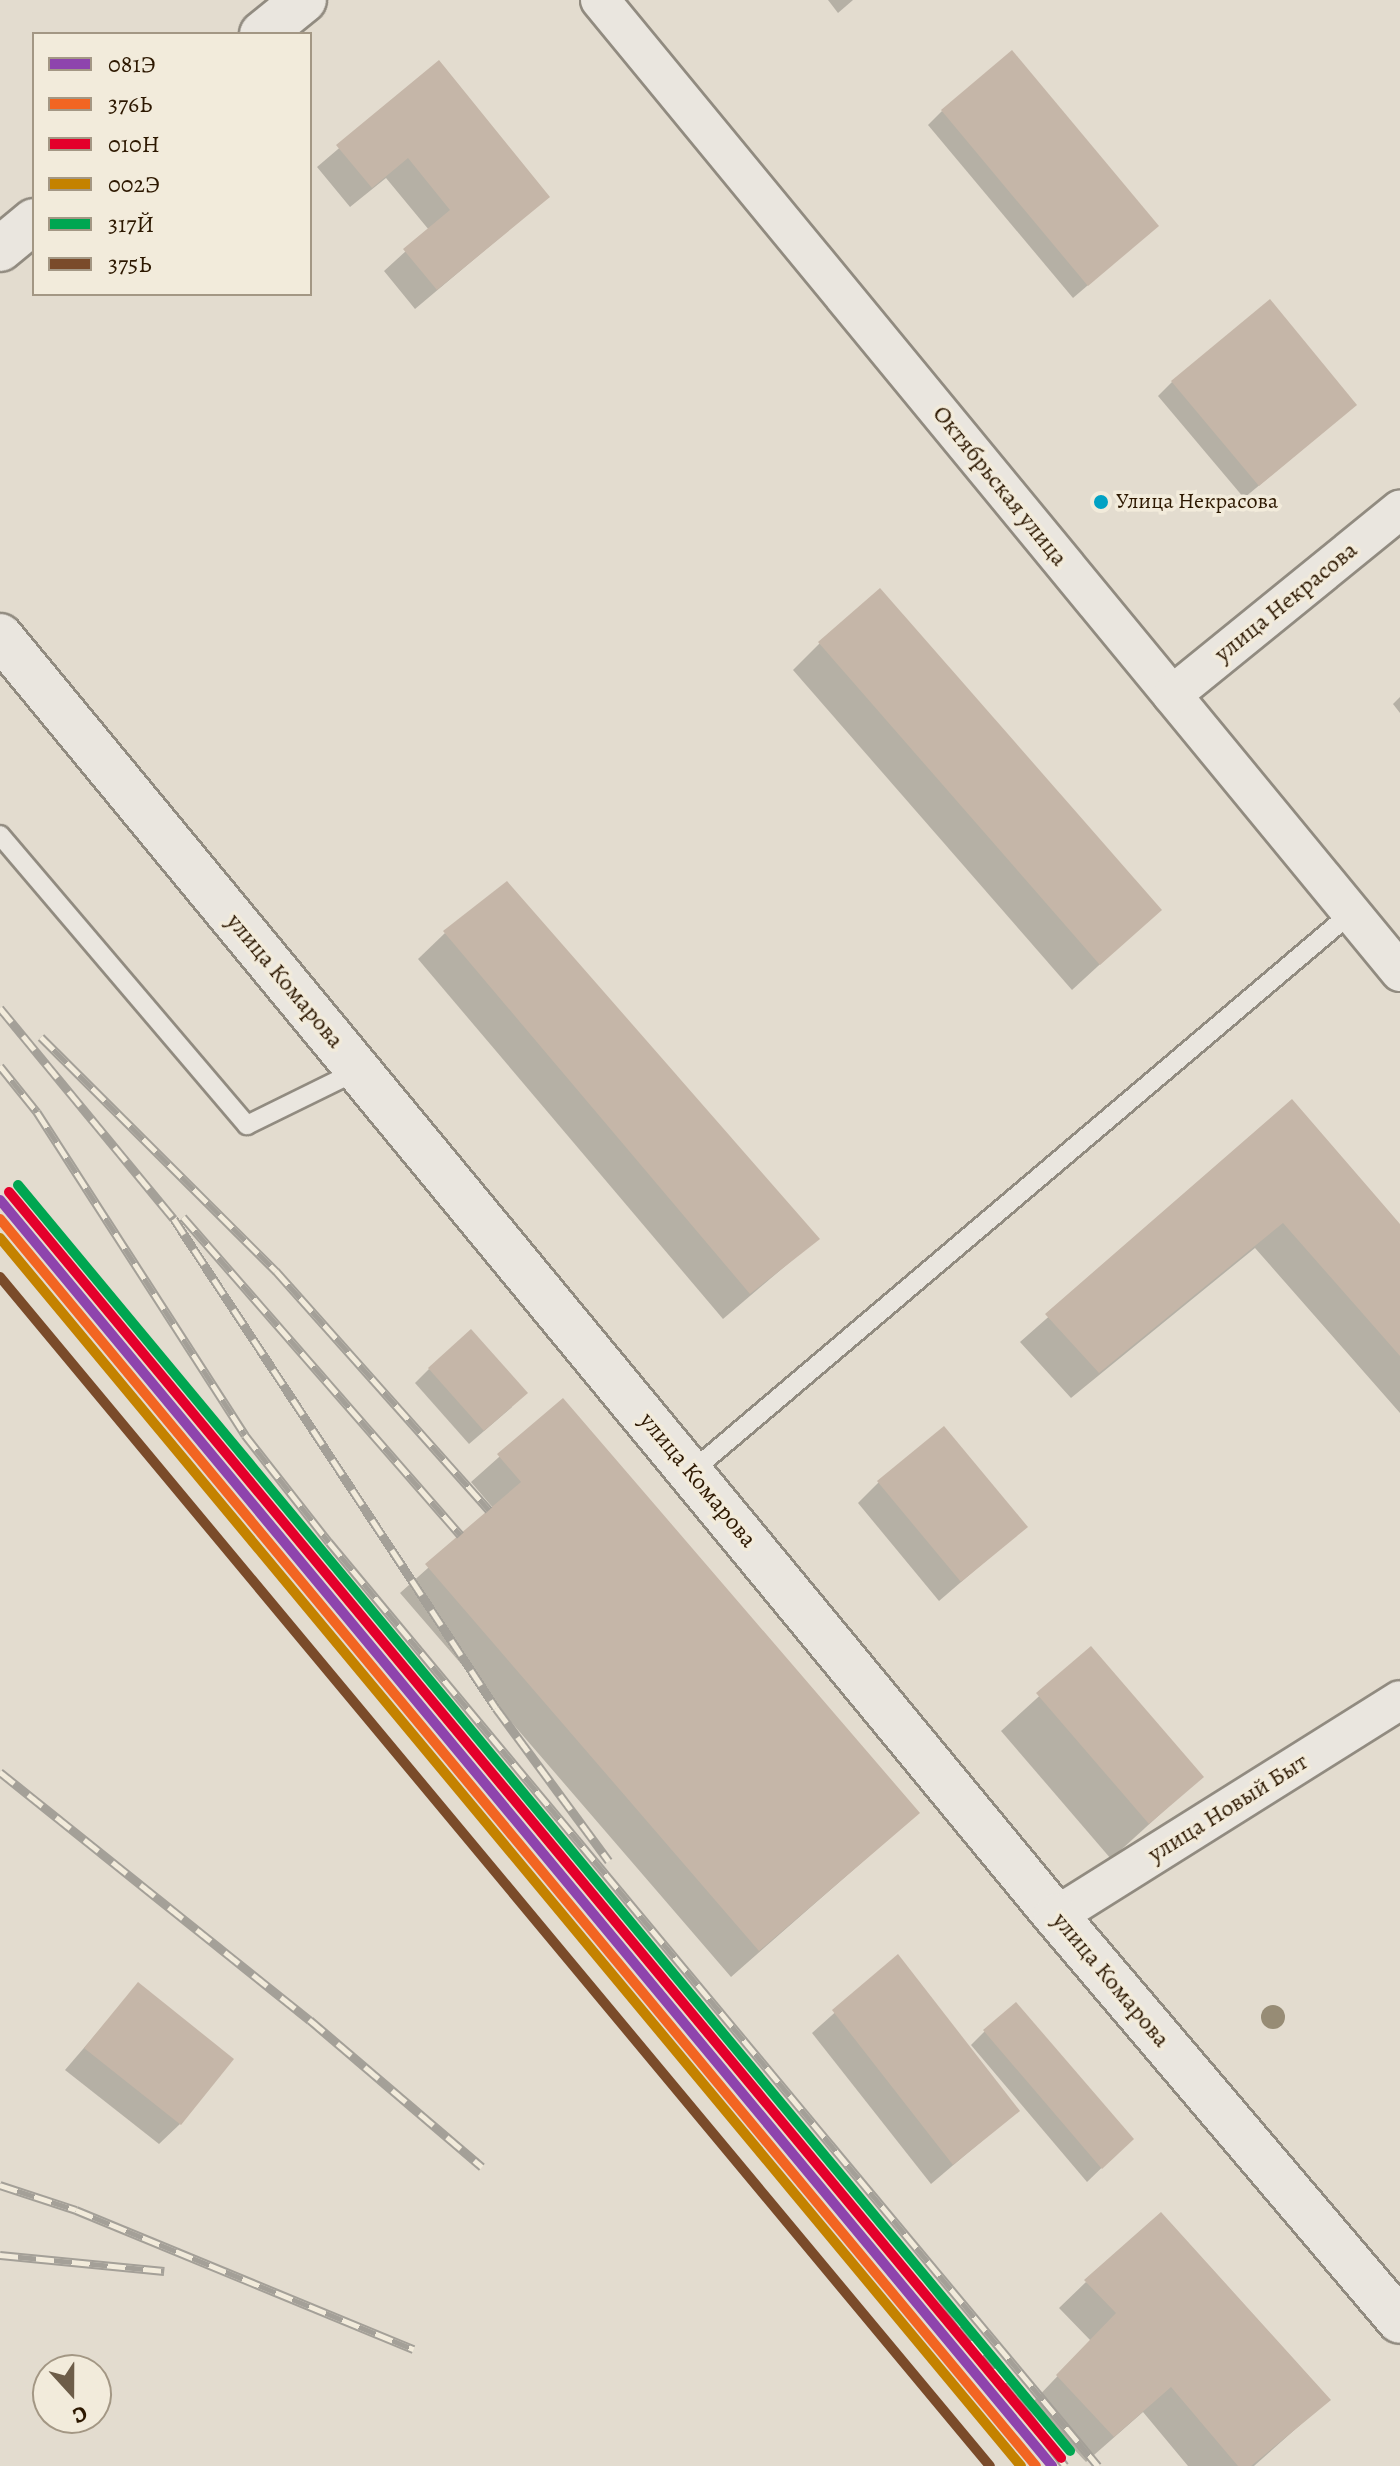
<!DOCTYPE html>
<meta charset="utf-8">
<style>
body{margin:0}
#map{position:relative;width:1400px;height:2466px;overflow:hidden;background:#e3dccf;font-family:Alegreya,serif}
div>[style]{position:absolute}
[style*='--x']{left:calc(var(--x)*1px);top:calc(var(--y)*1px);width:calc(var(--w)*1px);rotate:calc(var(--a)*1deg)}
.shadow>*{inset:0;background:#0003}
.building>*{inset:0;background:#c5b6a8}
.roads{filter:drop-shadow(2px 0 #918b80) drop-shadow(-2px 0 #918b80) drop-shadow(0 2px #918b80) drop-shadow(0 -2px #918b80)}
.lane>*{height:18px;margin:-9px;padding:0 9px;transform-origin:9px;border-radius:9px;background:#eae6df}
.street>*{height:38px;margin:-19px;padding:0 19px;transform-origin:19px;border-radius:19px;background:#eae6df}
.secondary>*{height:44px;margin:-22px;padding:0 22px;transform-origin:22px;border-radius:22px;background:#eae6df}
.rail>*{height:9px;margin-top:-4.5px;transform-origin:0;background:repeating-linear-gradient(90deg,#f2ebdb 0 18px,#a4a098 0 36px);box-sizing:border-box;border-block:2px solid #a4a098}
.rail-1>*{height:10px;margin:-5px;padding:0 5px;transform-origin:5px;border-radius:5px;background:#8e44ad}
.rail-2>*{height:10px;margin:-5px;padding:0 5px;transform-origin:5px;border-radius:5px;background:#f26522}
.rail-3>*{height:10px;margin:-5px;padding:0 5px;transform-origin:5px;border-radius:5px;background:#e4002b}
.rail-4>*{height:10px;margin:-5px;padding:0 5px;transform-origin:5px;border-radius:5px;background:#c48200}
.rail-5>*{height:10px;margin:-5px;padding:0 5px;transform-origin:5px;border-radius:5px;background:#00a651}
.rail-6>*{height:10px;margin:-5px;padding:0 5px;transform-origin:5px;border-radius:5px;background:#7a4b2a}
.trees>*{width:24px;height:24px;margin:-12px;border-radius:50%;background:#978c75}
.dots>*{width:22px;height:22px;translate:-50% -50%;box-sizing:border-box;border:4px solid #f2ebdb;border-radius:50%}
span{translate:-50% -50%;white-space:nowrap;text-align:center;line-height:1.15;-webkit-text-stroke:7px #f2ebdb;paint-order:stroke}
.bus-label{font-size:22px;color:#2d1801}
.left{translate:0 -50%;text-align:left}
.street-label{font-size:24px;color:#2d1801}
.legend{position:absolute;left:32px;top:32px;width:280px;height:264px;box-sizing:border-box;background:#f2ebdb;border:2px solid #a39784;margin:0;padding:10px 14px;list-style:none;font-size:24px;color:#2d1801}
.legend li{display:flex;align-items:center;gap:16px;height:40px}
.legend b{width:40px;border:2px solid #a39784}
.north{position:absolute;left:32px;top:2354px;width:80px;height:80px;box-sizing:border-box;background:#f2ebdb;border:2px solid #a39784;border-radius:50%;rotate:159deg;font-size:22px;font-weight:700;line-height:32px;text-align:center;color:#2d1801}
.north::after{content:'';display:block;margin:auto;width:28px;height:36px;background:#6d5d49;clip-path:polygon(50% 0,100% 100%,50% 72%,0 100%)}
</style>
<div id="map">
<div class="shadow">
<div style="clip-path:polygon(828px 0,853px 0,838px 13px)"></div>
<div style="clip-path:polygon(439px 63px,548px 197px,415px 309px,384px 271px,429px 230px,386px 178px,350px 207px,317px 167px)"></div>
<div style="clip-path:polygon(942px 111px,1157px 226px,1073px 298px,928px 125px)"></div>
<div style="clip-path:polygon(1172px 382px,1340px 418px,1244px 498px,1158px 396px)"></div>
<div style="clip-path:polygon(820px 643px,1159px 910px,1072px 990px,793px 670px)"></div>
<div style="clip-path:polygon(1400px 697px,1400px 713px,1393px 704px)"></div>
<div style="clip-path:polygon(445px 933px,817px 1239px,723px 1319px,418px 959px)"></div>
<div style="clip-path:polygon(1292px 1102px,1400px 1227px,1400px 1413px,1255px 1248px,1071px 1398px,1020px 1342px)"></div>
<div style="clip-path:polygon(429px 1369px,512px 1407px,469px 1444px,415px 1383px)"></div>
<div style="clip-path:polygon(562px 1401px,918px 1813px,731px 1977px,400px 1593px,494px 1509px,471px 1482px)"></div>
<div style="clip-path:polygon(879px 1482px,1025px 1527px,939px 1601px,858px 1503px)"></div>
<div style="clip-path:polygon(1091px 1649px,1201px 1777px,1111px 1859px,1001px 1731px)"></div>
<div style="clip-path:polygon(897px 1957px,1017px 2111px,931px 2184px,812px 2033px)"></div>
<div style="clip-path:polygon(138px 1985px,180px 2124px,159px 2144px,65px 2070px)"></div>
<div style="clip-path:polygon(985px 2031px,1117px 2153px,1087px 2182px,971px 2045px)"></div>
<div style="clip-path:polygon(1086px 2282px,1328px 2400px,1254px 2466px,1188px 2466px,1143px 2412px,1086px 2462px,1031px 2404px,1091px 2341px,1059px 2308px)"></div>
</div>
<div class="building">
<div style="clip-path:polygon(1012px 50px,1159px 226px,1088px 286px,941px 110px)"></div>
<div style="clip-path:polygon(439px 60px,550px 197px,437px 290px,403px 249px,450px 210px,408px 158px,372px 188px,336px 145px)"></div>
<div style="clip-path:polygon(1270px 299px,1357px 405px,1259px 486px,1171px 381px)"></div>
<div style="clip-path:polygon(880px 588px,1162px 910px,1100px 965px,818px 642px)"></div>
<div style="clip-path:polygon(507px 881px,820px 1239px,750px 1294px,443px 931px)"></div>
<div style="clip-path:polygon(1292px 1099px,1400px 1224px,1400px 1356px,1283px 1223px,1099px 1373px,1045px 1314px)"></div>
<div style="clip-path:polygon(471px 1329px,528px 1393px,484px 1431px,428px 1368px)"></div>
<div style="clip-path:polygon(563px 1398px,920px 1813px,759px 1951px,425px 1564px,521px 1482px,497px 1454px)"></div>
<div style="clip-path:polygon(944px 1426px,1028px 1527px,961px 1582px,877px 1481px)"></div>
<div style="clip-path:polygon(1091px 1646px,1204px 1777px,1149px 1824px,1036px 1693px)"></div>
<div style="clip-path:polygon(898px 1954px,1020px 2111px,953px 2165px,832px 2010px)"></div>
<div style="clip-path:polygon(138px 1982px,234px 2059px,181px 2125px,84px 2048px)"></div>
<div style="clip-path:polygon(1016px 2002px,1134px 2139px,1102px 2169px,983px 2030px)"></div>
<div style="clip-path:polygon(1161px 2212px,1331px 2400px,1251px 2466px,1238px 2466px,1171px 2387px,1114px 2437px,1056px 2375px,1116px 2313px,1084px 2280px)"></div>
</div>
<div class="roads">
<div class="lane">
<div style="--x:0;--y:835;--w:381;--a:49.6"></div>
<div style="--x:247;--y:1125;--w:125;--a:-26.2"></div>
<div style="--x:691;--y:1472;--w:865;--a:-40.26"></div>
</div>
<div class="street">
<div style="--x:600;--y:0;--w:1259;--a:50.54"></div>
<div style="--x:1172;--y:695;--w:294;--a:-39.1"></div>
<div style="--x:1056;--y:1916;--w:406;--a:-32.1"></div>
</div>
<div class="secondary">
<div style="--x:262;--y:34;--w:54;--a:-39"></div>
<div style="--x:0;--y:249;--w:44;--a:-39.5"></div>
<div style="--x:0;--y:636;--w:1659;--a:50.48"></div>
<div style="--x:1056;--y:1916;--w:531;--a:49.66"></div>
</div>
</div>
<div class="rail">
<div style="--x:0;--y:1008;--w:273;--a:50.5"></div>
<div style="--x:174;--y:1219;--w:585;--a:56.64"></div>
<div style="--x:496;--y:1708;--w:190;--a:53.6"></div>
<div style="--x:41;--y:1037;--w:332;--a:44.9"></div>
<div style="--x:276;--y:1271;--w:320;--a:48.3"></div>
<div style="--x:0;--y:1066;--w:59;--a:51.2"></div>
<div style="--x:37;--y:1112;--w:384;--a:57.2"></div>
<div style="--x:245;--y:1435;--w:136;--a:51.9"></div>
<div style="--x:329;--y:1542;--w:1202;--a:50.23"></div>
<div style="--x:183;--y:1217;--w:422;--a:48.9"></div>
<div style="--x:0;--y:1772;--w:397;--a:38.7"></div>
<div style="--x:310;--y:2020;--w:226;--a:40.5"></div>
<div style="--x:0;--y:2185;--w:80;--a:18.2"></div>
<div style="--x:76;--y:2210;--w:365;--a:22.4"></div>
<div style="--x:0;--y:2255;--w:165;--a:5.6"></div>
<div style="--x:930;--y:2282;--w:228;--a:53.7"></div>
</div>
<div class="rail-1">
<div style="--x:0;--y:1200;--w:1646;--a:50.27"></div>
</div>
<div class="rail-2">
<div style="--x:0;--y:1219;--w:1621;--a:50.28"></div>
</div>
<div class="rail-3">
<div style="--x:9;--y:1192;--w:1646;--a:50.27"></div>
</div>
<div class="rail-4">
<div style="--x:0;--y:1238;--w:1597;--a:50.26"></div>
</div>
<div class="rail-5">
<div style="--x:18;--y:1185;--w:1646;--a:50.27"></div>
</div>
<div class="rail-6">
<div style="--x:0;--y:1277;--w:1547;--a:50.22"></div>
</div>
<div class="trees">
<div style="left:1273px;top:2017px"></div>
</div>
<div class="dots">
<div style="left:1101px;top:502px;background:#02a2c4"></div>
</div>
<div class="bus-label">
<span class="left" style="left:1116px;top:502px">Улица Некрасова</span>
</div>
<div class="street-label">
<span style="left:1000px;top:486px;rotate:51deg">Октябрьская улица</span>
<span style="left:1286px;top:602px;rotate:-39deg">улица Некрасова</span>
<span style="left:285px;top:981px;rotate:50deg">улица Комарова</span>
<span style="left:698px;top:1480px;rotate:50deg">улица Комарова</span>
<span style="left:1228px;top:1808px;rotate:-32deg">улица Новый Быт</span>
<span style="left:1111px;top:1980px;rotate:50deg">улица Комарова</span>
</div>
<ul class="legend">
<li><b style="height:10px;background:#8e44ad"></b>081Э</li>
<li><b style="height:10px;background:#f26522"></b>376Ь</li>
<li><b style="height:10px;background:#e4002b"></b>010Н</li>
<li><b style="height:10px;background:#c48200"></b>002Э</li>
<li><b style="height:10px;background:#00a651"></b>317Й</li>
<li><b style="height:10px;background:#7a4b2a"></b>375Ь</li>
</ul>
<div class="north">С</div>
</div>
